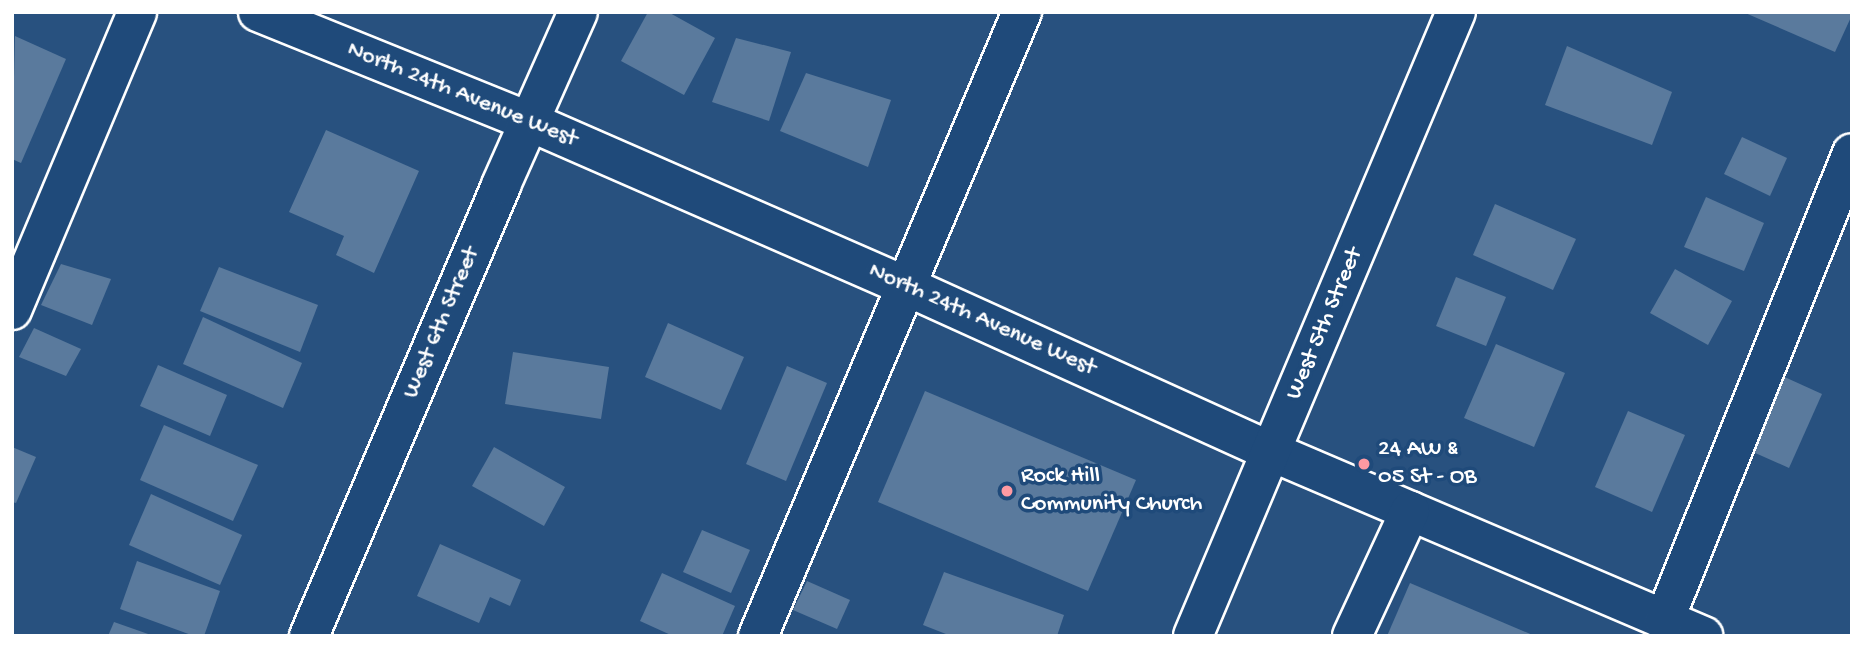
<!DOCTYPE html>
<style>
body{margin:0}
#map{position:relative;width:1864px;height:648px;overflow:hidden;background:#28517f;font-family:"Gochi Hand",sans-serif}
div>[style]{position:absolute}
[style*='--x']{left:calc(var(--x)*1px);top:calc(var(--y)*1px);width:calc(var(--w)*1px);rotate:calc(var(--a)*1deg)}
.building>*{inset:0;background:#5a7a9d}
.roads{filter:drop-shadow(2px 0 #fff) drop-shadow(-2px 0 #fff) drop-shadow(0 2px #fff) drop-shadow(0 -2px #fff)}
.minor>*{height:38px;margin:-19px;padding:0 19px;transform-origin:19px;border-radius:19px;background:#1f4a7a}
.dots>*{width:19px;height:19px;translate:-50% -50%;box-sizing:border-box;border:4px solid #1f4a7a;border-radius:50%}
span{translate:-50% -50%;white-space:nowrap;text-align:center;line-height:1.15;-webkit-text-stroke:7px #1f4a7a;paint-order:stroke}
.street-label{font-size:24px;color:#fff}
.poi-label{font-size:24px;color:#fff}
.left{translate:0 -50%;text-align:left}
.frame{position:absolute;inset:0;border:14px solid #fff;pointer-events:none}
</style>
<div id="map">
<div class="building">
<div style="clip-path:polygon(648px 12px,668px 12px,715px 38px,684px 95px,621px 61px)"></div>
<div style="clip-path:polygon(1743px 12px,1852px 12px,1852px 15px,1835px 52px)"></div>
<div style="clip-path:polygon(15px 36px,66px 59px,21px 163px,12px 159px)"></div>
<div style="clip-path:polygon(736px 38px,791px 52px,769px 121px,712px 102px)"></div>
<div style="clip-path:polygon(1567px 46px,1672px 92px,1652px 145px,1545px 105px)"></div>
<div style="clip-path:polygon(806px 73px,891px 100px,868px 167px,780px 131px)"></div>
<div style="clip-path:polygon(326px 130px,419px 171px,374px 273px,336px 255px,344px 236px,289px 212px)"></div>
<div style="clip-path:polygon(1742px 137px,1787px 158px,1770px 196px,1724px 174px)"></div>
<div style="clip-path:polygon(1706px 197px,1764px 223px,1744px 271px,1684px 247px)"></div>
<div style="clip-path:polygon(1495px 204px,1576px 239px,1553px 290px,1473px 255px)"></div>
<div style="clip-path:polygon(61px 264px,111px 279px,92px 325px,41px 305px)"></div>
<div style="clip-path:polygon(219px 267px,318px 305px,300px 352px,200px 311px)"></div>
<div style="clip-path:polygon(1675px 269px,1732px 301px,1708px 345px,1650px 313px)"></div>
<div style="clip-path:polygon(1456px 277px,1506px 297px,1486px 346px,1436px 326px)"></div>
<div style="clip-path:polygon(203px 317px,302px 363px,283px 408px,183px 364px)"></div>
<div style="clip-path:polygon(668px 323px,744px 357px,721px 410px,645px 377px)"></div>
<div style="clip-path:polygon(34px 328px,81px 349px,66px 376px,19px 357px)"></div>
<div style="clip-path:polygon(1496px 344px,1565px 373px,1534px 447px,1464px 418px)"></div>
<div style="clip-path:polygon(513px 352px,609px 367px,601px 419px,505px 404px)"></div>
<div style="clip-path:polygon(158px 365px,227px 395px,210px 436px,140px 406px)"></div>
<div style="clip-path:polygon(787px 366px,827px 383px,786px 481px,746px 464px)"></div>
<div style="clip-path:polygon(1778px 374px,1822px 394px,1789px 468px,1744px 448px)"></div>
<div style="clip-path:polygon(925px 391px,1136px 480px,1088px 591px,878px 502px)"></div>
<div style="clip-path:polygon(1628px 411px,1685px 435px,1652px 512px,1595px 487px)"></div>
<div style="clip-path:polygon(164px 425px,258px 465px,233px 521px,140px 480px)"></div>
<div style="clip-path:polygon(12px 447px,36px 457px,16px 503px,12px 502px)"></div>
<div style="clip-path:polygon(494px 447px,565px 487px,544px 526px,472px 486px)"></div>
<div style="clip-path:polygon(151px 494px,242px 535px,220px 585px,129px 545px)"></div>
<div style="clip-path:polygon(702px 530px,750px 550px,731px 593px,683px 572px)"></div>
<div style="clip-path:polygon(440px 544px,521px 580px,510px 606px,490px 597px,479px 623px,417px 596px)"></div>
<div style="clip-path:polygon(137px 561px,220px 591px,204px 636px,194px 636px,120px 609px)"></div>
<div style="clip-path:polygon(944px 572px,1064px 615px,1057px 636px,951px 636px,923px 625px)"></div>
<div style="clip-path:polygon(662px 573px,735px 606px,722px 636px,673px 636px,640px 621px)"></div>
<div style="clip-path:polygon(807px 581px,850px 600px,837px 629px,793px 610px)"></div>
<div style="clip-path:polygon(1410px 583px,1535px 636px,1387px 636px)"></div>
<div style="clip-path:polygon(114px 622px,151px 635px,151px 636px,108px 636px)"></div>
</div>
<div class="roads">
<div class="minor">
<div style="--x:258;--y:12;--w:291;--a:22"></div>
<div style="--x:528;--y:121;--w:412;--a:23.6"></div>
<div style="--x:906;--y:286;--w:402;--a:24.4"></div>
<div style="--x:1272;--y:452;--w:469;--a:23.1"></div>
<div style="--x:12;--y:310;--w:323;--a:-67.2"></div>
<div style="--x:1664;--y:621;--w:504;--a:-68.11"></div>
<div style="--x:309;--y:636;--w:490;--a:-66.9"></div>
<div style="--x:501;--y:185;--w:189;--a:-66"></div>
<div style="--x:758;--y:636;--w:678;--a:-67.07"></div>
<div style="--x:1193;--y:636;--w:677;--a:-67.15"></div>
<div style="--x:1352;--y:636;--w:138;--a:-65.1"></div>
</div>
</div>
<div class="dots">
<div style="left:1364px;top:464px;background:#ff9aa2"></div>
<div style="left:1007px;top:491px;background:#ff9aa2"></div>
</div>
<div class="street-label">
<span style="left:462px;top:95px;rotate:22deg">North 24th Avenue West</span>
<span style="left:982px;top:320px;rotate:24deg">North 24th Avenue West</span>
<span style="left:442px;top:323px;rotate:-67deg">West 6th Street</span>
<span style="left:1325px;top:324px;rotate:-67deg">West 5th Street</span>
</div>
<div class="poi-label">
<span class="left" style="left:1378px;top:464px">24 AW &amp;<br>05 St - OB</span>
<span class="left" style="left:1021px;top:491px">Rock Hill<br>Community Church</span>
</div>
<div class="frame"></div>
</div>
